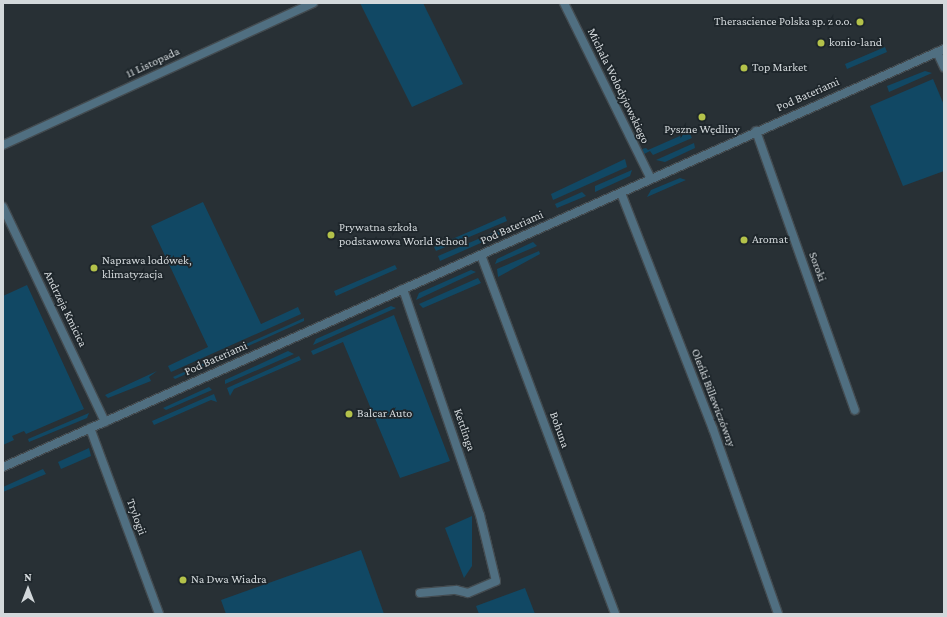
<!DOCTYPE html>
<meta charset="utf-8">
<style>
body{margin:0}
#map{position:relative;width:947px;height:617px;overflow:hidden;background:#283035;font-family:"Crimson Pro",serif}
div>[style]{position:absolute}
[style*='--x']{left:calc(var(--x)*1px);top:calc(var(--y)*1px);width:calc(var(--w)*1px);rotate:calc(var(--a)*1deg)}
.green>*{inset:0;background:#114864}
.roads{filter:drop-shadow(1px 0 #434b50) drop-shadow(-1px 0 #434b50) drop-shadow(0 1px #434b50) drop-shadow(0 -1px #434b50)}
.service>*{height:8px;margin:-4px;padding:0 4px;transform-origin:4px;border-radius:4px;background:#506f81}
.minor>*{height:8px;margin:-4px;padding:0 4px;transform-origin:4px;border-radius:4px;background:#506f81}
.tertiary>*{height:8px;margin:-4px;padding:0 4px;transform-origin:4px;border-radius:4px;background:#506f81}
.dots>*{width:11px;height:11px;translate:-50% -50%;box-sizing:border-box;border:2px solid #1e262b;border-radius:50%}
span{translate:-50% -50%;white-space:nowrap;text-align:center;line-height:1.15;-webkit-text-stroke:3.5px #1e262b;paint-order:stroke}
.poi-label{font-size:12px;color:#d3d8db}
.right{translate:-100% -50%;text-align:right}
.left{translate:0 -50%;text-align:left}
.street-label{font-size:12px;color:#d3d8db}
.frame{position:absolute;inset:0;border:4px solid #d3d8db;pointer-events:none}
.north{position:absolute;left:8px;top:569px;width:40px;height:40px;-webkit-text-stroke:3px #1e262b;paint-order:stroke;rotate:0deg;font-size:11px;font-weight:700;line-height:16px;text-align:center;color:#d3d8db}
.north::after{content:'';display:block;margin:auto;width:14px;height:18px;background:#d3d8db;clip-path:polygon(50% 0,100% 100%,50% 72%,0 100%)}
</style>
<div id="map">
<div class="green">
<div style="clip-path:polygon(360px 3px,423px 3px,463px 84px,412px 107px)"></div>
<div style="clip-path:polygon(885px 47px,887px 52px,847px 69px,845px 64px)"></div>
<div style="clip-path:polygon(925px 71px,932px 73px,889px 92px,887px 86px)"></div>
<div style="clip-path:polygon(933px 79px,944px 105px,944px 171px,903px 186px,870px 106px)"></div>
<div style="clip-path:polygon(689px 132px,692px 138px,653px 155px,650px 151px,644px 154px,642px 149px,646px 148px,648px 150px)"></div>
<div style="clip-path:polygon(694px 143px,695px 148px,665px 162px,656px 160px)"></div>
<div style="clip-path:polygon(625px 159px,627px 167px,553px 200px,551px 194px)"></div>
<div style="clip-path:polygon(632px 170px,630px 176px,595px 192px,595px 186px)"></div>
<div style="clip-path:polygon(680px 178px,686px 180px,647px 197px,651px 190px)"></div>
<div style="clip-path:polygon(582px 192px,586px 196px,557px 208px,555px 204px)"></div>
<div style="clip-path:polygon(203px 202px,261px 324px,298px 307px,301px 314px,171px 372px,168px 366px,208px 347px,151px 226px)"></div>
<div style="clip-path:polygon(505px 216px,507px 221px,436px 251px,434px 247px)"></div>
<div style="clip-path:polygon(509px 226px,510px 230px,440px 261px,438px 256px)"></div>
<div style="clip-path:polygon(533px 242px,537px 246px,495px 264px,497px 259px)"></div>
<div style="clip-path:polygon(539px 251px,540px 254px,498px 277px,497px 269px)"></div>
<div style="clip-path:polygon(395px 265px,397px 269px,336px 296px,334px 291px)"></div>
<div style="clip-path:polygon(471px 270px,476px 272px,416px 300px,419px 293px)"></div>
<div style="clip-path:polygon(478px 278px,481px 283px,423px 308px,419px 304px)"></div>
<div style="clip-path:polygon(27px 285px,84px 409px,26px 434px,24px 431px,12px 436px,14px 440px,3px 445px,3px 296px)"></div>
<div style="clip-path:polygon(391px 306px,396px 308px,313px 345px,316px 339px)"></div>
<div style="clip-path:polygon(394px 315px,450px 461px,400px 478px,343px 342px,313px 355px,311px 351px)"></div>
<div style="clip-path:polygon(304px 318px,304px 321px,175px 379px,173px 377px)"></div>
<div style="clip-path:polygon(288px 351px,294px 354px,225px 384px,225px 380px)"></div>
<div style="clip-path:polygon(299px 356px,301px 360px,234px 389px,230px 396px,227px 388px)"></div>
<div style="clip-path:polygon(157px 371px,149px 377px,151px 381px,108px 398px,105px 395px)"></div>
<div style="clip-path:polygon(209px 387px,212px 390px,166px 410px,163px 408px)"></div>
<div style="clip-path:polygon(214px 394px,217px 402px,211px 400px,154px 425px,152px 421px)"></div>
<div style="clip-path:polygon(89px 413px,87px 418px,29px 442px,28px 439px)"></div>
<div style="clip-path:polygon(89px 448px,91px 456px,61px 469px,58px 462px)"></div>
<div style="clip-path:polygon(43px 469px,46px 474px,3px 492px,3px 487px)"></div>
<div style="clip-path:polygon(472px 516px,472px 566px,464px 578px,445px 528px)"></div>
<div style="clip-path:polygon(361px 550px,384px 614px,226px 614px,221px 600px)"></div>
<div style="clip-path:polygon(525px 588px,535px 614px,479px 614px,476px 606px)"></div>
</div>
<div class="roads">
<div class="service">
<div style="--x:420;--y:593;--w:36;--a:-5"></div>
<div style="--x:456;--y:590;--w:12;--a:14"></div>
<div style="--x:468;--y:593;--w:30;--a:-23"></div>
</div>
<div class="minor">
<div style="--x:564;--y:3;--w:196;--a:63.7"></div>
<div style="--x:937;--y:52;--w:17;--a:65"></div>
<div style="--x:756;--y:131;--w:296;--a:70.5"></div>
<div style="--x:3;--y:145;--w:341;--a:-24.6"></div>
<div style="--x:621;--y:193;--w:253;--a:68.7"></div>
<div style="--x:713;--y:429;--w:196;--a:70.6"></div>
<div style="--x:3;--y:207;--w:238;--a:64.6"></div>
<div style="--x:481;--y:255;--w:383;--a:69.5"></div>
<div style="--x:403;--y:289;--w:239;--a:71.2"></div>
<div style="--x:480;--y:515;--w:68;--a:76.4"></div>
<div style="--x:90;--y:428;--w:198;--a:69.6"></div>
</div>
<div class="tertiary">
<div style="--x:3;--y:467;--w:1030;--a:-23.95"></div>
</div>
</div>
<div class="dots">
<div style="left:860px;top:22px;background:#b4c24a"></div>
<div style="left:821px;top:43px;background:#b4c24a"></div>
<div style="left:744px;top:68px;background:#b4c24a"></div>
<div style="left:702px;top:117px;background:#b4c24a"></div>
<div style="left:331px;top:235px;background:#b4c24a"></div>
<div style="left:744px;top:240px;background:#b4c24a"></div>
<div style="left:94px;top:268px;background:#b4c24a"></div>
<div style="left:349px;top:414px;background:#b4c24a"></div>
<div style="left:183px;top:580px;background:#b4c24a"></div>
</div>
<div class="poi-label">
<span class="right" style="left:852px;top:22px">Therascience Polska sp. z o.o.</span>
<span class="left" style="left:829px;top:43px">konio-land</span>
<span class="left" style="left:752px;top:68px">Top Market</span>
<span style="left:702px;top:130px">Pyszne Wędliny</span>
<span class="left" style="left:339px;top:235px">Prywatna szkoła<br>podstawowa World School</span>
<span class="left" style="left:752px;top:240px">Aromat</span>
<span class="left" style="left:102px;top:268px">Naprawa lodówek,<br>klimatyzacja</span>
<span class="left" style="left:357px;top:414px">Balcar Auto</span>
<span class="left" style="left:191px;top:580px">Na Dwa Wiadra</span>
</div>
<div class="street-label">
<span style="left:153px;top:63px;rotate:-25deg">11 Listopada</span>
<span style="left:618px;top:86px;rotate:64deg">Michała Wołodyjowskiego</span>
<span style="left:808px;top:95px;rotate:-24deg">Pod Bateriami</span>
<span style="left:512px;top:228px;rotate:-24deg">Pod Bateriami</span>
<span style="left:817px;top:267px;rotate:70deg">Soroki</span>
<span style="left:65px;top:309px;rotate:64deg">Andrzeja Kmicica</span>
<span style="left:216px;top:359px;rotate:-24deg">Pod Bateriami</span>
<span style="left:713px;top:398px;rotate:69deg">Oleńki Billewiczówny</span>
<span style="left:464px;top:430px;rotate:71deg">Kettlinga</span>
<span style="left:559px;top:430px;rotate:70deg">Bohuna</span>
<span style="left:136px;top:517px;rotate:70deg">Trylogii</span>
</div>
<div class="frame"></div>
<div class="north">N</div>
</div>
